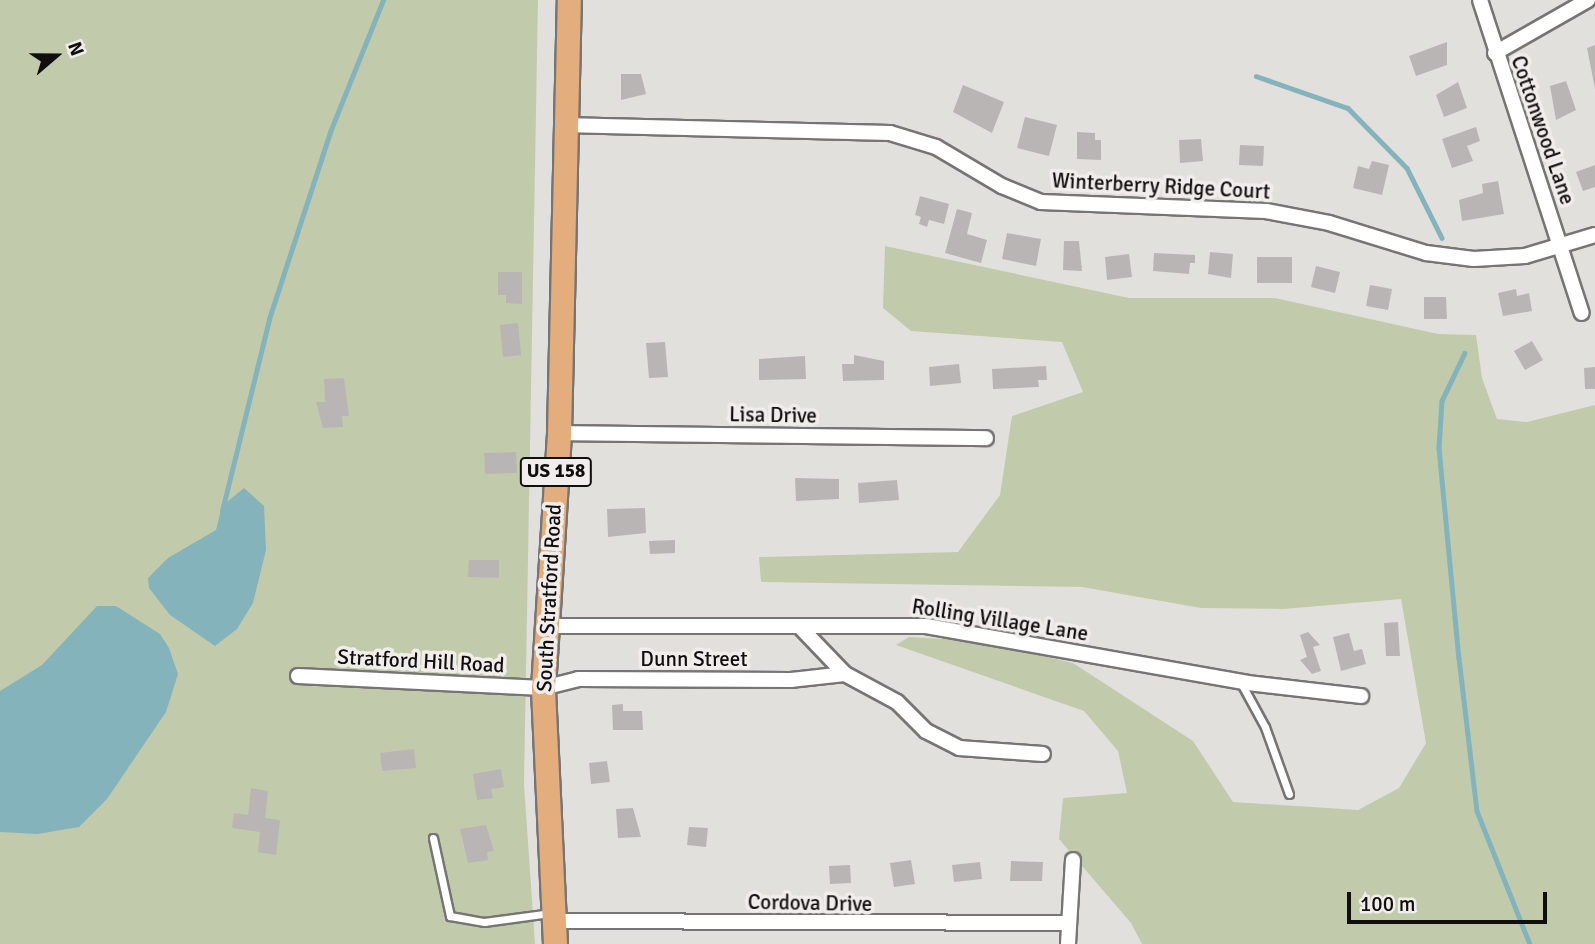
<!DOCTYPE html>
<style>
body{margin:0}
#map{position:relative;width:1595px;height:944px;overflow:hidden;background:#e2e0dd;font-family:Signika,sans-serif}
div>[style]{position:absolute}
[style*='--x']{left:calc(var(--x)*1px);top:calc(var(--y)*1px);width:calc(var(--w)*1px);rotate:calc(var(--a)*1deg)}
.green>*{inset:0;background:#c1cbab}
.water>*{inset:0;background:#85b3bb}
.stream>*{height:4.5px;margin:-2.25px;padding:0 2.25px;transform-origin:2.25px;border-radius:2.25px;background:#85b3bb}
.building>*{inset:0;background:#b9b5b4}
.roads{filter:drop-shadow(2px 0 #777573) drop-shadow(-2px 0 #777573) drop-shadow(0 2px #777573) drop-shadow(0 -2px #777573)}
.service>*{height:7px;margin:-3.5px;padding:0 3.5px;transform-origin:3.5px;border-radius:3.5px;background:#fff}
.minor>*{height:14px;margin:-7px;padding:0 7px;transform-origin:7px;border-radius:7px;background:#fff}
.primary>*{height:23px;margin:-11.5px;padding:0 11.5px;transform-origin:11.5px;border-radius:11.5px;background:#e4ad7d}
span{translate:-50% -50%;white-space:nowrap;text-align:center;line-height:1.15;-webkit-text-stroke:7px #f0edea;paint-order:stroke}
.shield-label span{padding:2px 5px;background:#f0edea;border:2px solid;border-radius:5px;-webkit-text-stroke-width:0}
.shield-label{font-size:19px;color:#100f0e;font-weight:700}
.street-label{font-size:21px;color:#100f0e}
.north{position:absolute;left:21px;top:21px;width:70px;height:70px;-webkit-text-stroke:5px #f0edea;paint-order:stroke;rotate:70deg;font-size:19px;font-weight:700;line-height:28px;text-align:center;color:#100f0e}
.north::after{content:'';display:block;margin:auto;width:24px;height:32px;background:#100f0e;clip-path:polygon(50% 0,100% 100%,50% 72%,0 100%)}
.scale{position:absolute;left:1347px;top:892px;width:200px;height:32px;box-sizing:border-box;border:4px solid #100f0e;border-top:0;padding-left:9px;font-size:21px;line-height:24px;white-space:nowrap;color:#100f0e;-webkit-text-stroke:5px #f0edea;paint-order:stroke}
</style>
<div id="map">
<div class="green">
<div style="clip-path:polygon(0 0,538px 0,524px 784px,535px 944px,0 944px)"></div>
<div style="clip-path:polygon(885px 246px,1129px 298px,1275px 298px,1438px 334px,1476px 335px,1482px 378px,1497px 419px,1527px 422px,1595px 405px,1595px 944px,1142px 944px,1131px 923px,1059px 839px,1063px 798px,1127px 793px,1118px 751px,1084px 711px,896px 645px,909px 637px,978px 641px,1073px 663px,1193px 741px,1233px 802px,1358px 810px,1399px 788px,1426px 743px,1401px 599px,1284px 609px,1201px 608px,1082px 587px,761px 582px,759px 557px,958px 552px,1000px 495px,1012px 416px,1083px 392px,1062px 342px,911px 331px,883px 308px)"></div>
</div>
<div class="water">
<div style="clip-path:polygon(244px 488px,264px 506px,266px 550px,253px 603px,237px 629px,215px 646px,170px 615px,149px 588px,148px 578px,168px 558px,216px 530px,222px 506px)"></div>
<div style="clip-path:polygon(97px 606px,116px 606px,160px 634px,169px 648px,178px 674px,166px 712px,107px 799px,79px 827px,38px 834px,0 832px,0 691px,42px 665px)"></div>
</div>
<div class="stream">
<div style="--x:1256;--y:76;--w:97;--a:19.2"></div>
<div style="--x:1348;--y:108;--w:84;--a:45.5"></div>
<div style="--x:1407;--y:168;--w:78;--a:63.4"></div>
<div style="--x:1465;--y:353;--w:53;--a:115.6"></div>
<div style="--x:1442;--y:401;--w:47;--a:93.7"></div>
<div style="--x:1439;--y:448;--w:211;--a:84.6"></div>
<div style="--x:1459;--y:658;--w:154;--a:83.3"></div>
<div style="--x:1477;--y:811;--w:143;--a:68.3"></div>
<div style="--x:222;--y:511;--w:198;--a:-76.2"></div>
<div style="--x:269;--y:319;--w:197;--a:-71.9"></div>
<div style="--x:330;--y:132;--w:142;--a:-68.1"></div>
</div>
<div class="building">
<div style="clip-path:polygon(1447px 42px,1447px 65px,1416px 76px,1409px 56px)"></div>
<div style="clip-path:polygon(1595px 45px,1595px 89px,1587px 48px)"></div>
<div style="clip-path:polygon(621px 74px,641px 74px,646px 94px,621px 100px)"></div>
<div style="clip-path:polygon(1566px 81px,1576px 110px,1556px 120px,1550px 86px)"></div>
<div style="clip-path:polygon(1458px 82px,1467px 108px,1444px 117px,1436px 95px)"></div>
<div style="clip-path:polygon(963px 85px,1004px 102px,992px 133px,953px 112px)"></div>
<div style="clip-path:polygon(1025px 117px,1057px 125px,1049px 156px,1017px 148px)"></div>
<div style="clip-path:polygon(1476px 127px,1480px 141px,1467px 146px,1473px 161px,1452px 168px,1442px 139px)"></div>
<div style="clip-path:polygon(1077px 132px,1095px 133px,1095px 140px,1101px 140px,1101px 160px,1077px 159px)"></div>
<div style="clip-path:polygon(1201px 139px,1203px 161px,1180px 163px,1179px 140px)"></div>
<div style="clip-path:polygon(1240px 145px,1264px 146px,1263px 166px,1239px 165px)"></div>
<div style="clip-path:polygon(1372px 161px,1389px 165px,1382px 195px,1353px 188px,1358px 166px,1369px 169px)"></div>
<div style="clip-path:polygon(1595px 165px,1595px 187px,1583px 191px,1576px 172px)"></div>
<div style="clip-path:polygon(1498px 181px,1504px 214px,1462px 221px,1459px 200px,1483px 193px,1482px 184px)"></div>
<div style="clip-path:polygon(920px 196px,949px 204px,944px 224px,929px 220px,927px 227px,919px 224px,921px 217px,915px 215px)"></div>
<div style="clip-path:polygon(957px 209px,972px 213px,967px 234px,987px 240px,981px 263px,945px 253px)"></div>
<div style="clip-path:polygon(1007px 233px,1041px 239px,1036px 266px,1002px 259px)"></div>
<div style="clip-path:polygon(1064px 241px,1079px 241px,1082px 271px,1063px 270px)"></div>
<div style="clip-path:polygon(1210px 252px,1233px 254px,1231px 278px,1208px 274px)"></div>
<div style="clip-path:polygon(1154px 253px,1195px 255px,1195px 263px,1190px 263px,1189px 274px,1153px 271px)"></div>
<div style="clip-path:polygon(1129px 254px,1132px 277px,1107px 280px,1105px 257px)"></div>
<div style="clip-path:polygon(1257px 257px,1292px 257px,1292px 283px,1257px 283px)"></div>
<div style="clip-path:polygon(1316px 266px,1340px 272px,1335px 293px,1311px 287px)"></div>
<div style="clip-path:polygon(498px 272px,522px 272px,522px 304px,506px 303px,506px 295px,498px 295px)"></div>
<div style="clip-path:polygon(1370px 285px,1392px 289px,1388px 310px,1366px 306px)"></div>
<div style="clip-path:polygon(1516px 289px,1517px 296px,1529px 293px,1532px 311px,1503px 316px,1498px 293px)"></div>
<div style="clip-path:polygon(1424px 297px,1446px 297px,1447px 319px,1424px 319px)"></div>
<div style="clip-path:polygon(518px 323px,521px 355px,503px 357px,500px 325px)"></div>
<div style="clip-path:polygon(1532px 341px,1543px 360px,1525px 370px,1514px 351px)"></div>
<div style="clip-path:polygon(665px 342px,668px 377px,649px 378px,646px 343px)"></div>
<div style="clip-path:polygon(854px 355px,884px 361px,884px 380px,843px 381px,842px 364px,854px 364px)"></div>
<div style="clip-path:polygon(805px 356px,806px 379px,759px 380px,759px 359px)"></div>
<div style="clip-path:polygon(959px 364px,961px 383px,930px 386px,929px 367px)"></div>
<div style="clip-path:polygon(1046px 366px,1047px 380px,1038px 380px,1039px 387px,993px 389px,992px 369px)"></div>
<div style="clip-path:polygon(1595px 367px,1595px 389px,1585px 389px,1584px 368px)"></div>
<div style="clip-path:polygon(344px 378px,349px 416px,342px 416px,343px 427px,323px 428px,316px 402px,325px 402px,324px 379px)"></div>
<div style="clip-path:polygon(516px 452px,517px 473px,485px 474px,484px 453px)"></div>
<div style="clip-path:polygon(795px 478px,839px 479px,839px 499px,796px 501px)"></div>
<div style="clip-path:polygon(897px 480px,899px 500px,859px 503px,858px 483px)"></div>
<div style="clip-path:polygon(645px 508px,646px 533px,608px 537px,607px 509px)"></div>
<div style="clip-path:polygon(675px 540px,675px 553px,650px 554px,649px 541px)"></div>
<div style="clip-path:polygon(469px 560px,499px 560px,499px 578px,468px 577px)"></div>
<div style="clip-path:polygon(1398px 622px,1400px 656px,1386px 656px,1384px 623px)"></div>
<div style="clip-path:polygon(1308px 632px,1320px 645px,1313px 647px,1321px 671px,1312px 674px,1300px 660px,1307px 657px,1300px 635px)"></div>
<div style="clip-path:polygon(1349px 633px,1354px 651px,1362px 649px,1366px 664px,1341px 671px,1333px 637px)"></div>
<div style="clip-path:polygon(623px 704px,623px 711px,642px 711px,643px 730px,613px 730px,612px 705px)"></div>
<div style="clip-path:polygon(414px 749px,416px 768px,382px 771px,380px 753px)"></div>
<div style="clip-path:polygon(607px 761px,610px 782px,591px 784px,589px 763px)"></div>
<div style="clip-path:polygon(501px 769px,504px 787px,491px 789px,493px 798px,477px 800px,473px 774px)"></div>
<div style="clip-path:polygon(251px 788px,268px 791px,265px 818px,280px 820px,276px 855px,258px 852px,260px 832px,232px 828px,234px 813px,248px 815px)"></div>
<div style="clip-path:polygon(633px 808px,641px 837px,618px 838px,616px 809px)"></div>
<div style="clip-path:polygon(486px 825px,494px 851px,487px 852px,488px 860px,468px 863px,460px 829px)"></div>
<div style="clip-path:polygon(689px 827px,708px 828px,706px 847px,687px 845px)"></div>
<div style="clip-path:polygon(911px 860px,915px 884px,894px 887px,890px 863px)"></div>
<div style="clip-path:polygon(1011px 861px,1043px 862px,1042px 881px,1010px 881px)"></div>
<div style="clip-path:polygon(980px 862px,982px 879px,954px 882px,952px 865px)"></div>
<div style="clip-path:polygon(850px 865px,851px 883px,830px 884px,829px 866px)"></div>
</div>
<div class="roads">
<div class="service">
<div style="--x:1241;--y:683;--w:50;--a:61.4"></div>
<div style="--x:1265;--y:727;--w:71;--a:70.3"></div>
<div style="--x:433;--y:838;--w:80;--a:77.7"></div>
<div style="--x:450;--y:916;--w:35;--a:10"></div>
<div style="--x:484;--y:922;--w:68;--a:-7.7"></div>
</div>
<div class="minor">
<div style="--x:1480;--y:0;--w:329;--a:72"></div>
<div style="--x:1495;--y:53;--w:107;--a:-29.7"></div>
<div style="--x:563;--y:125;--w:327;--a:1.4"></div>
<div style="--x:890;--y:133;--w:48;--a:16.9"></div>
<div style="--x:936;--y:147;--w:77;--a:30.6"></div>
<div style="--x:1002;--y:186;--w:42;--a:22.3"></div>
<div style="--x:1041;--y:202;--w:225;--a:2.3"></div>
<div style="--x:1266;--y:211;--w:64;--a:10.8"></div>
<div style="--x:1329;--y:223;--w:102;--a:17.2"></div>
<div style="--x:1426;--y:253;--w:48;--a:7.1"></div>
<div style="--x:1474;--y:259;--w:51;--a:-3.4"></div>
<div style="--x:1525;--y:256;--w:73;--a:-16.7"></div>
<div style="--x:559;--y:433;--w:427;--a:0.7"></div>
<div style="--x:546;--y:626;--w:380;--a:0"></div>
<div style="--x:926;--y:626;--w:327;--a:10"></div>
<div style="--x:1248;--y:683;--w:114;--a:6.6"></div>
<div style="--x:799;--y:626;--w:66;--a:46.2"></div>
<div style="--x:845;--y:674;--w:59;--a:28.3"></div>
<div style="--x:897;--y:702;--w:41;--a:45"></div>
<div style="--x:926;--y:731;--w:37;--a:27"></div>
<div style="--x:959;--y:748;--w:84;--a:4.1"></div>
<div style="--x:298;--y:676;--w:245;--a:2.8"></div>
<div style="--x:543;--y:688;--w:36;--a:-14"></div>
<div style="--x:578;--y:679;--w:213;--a:0.3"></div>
<div style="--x:791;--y:680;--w:54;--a:-6.3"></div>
<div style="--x:552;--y:921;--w:516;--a:0.22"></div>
<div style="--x:1068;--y:944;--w:84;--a:-86.6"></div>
</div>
<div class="primary">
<div style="--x:555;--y:944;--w:256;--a:-92.7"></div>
<div style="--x:543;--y:688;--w:256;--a:-86.4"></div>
<div style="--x:559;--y:433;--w:433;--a:-88.7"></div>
</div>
</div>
<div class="shield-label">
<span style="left:556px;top:472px">US 158</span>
</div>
<div class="street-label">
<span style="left:1543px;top:130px;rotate:71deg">Cottonwood Lane</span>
<span style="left:1161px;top:186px;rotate:3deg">Winterberry Ridge Court</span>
<span style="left:773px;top:415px;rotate:1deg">Lisa Drive</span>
<span style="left:549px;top:598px;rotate:-87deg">South Stratford Road</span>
<span style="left:1000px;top:620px;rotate:9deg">Rolling Village Lane</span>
<span style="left:694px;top:659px">Dunn Street</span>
<span style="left:421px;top:661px;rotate:3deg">Stratford Hill Road</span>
<span style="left:810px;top:903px;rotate:1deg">Cordova Drive</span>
</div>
<div class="north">N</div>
<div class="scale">100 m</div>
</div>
